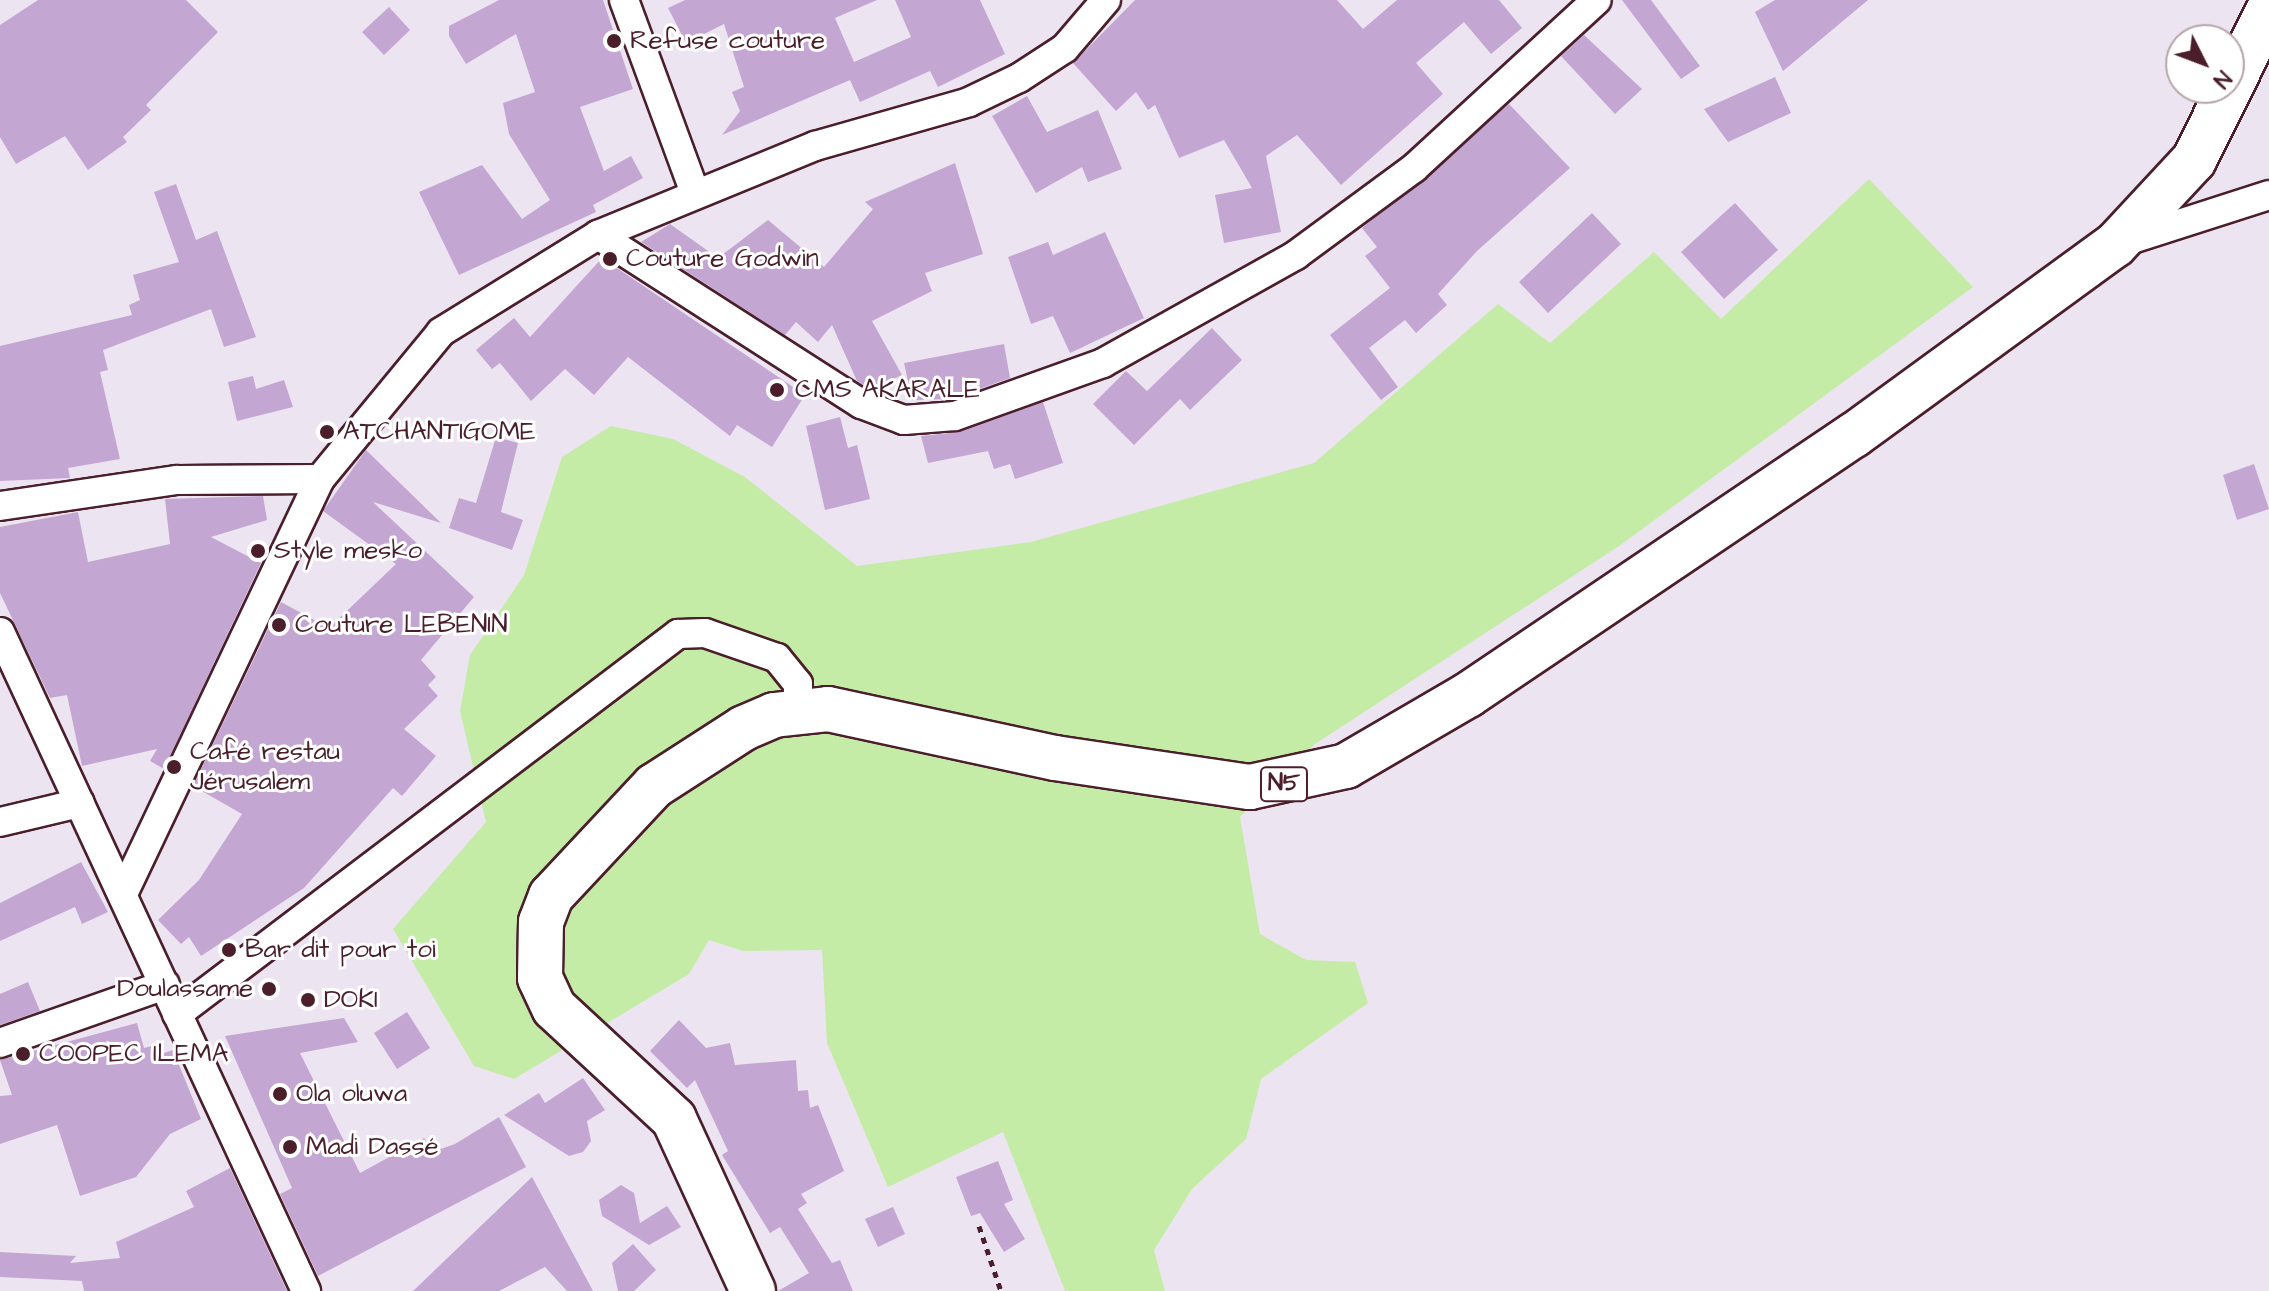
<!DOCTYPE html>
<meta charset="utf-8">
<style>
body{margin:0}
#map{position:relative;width:2269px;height:1291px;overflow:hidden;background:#ede4f2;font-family:"Architects Daughter",sans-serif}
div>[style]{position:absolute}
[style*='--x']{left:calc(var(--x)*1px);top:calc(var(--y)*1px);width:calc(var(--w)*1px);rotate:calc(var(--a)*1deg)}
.green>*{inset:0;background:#c5eca6}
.building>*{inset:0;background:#c4a6d3}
.path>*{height:5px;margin-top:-2.5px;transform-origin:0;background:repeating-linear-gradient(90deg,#4a1f2b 0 6px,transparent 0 12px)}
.roads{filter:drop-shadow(2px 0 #4a1f2b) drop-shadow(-2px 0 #4a1f2b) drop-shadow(0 2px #4a1f2b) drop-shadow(0 -2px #4a1f2b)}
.minor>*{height:28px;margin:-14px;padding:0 14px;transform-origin:14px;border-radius:14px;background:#fff}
.primary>*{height:44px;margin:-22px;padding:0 22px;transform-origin:22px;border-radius:22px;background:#fff}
.dots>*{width:22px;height:22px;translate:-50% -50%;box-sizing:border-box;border:4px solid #fff;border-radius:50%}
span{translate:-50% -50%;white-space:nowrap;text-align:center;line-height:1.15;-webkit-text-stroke:6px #fff;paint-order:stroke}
.shield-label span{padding:2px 6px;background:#fff;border:2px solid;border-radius:6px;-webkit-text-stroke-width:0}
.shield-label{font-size:24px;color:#4a1f2b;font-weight:700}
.poi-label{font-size:26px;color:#4a1f2b}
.left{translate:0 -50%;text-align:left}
.right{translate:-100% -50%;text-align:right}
.north{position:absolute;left:2165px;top:24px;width:80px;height:80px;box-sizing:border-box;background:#fff;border:2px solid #b7a5aa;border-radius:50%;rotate:132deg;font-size:22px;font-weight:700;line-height:32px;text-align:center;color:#4a1f2b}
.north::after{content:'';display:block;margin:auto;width:28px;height:36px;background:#4a1f2b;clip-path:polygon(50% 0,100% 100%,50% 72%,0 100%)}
</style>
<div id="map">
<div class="green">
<div style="clip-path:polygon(1869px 179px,1973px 287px,1619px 546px,1315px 744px,1240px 817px,1260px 934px,1306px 960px,1355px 962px,1368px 1003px,1261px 1079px,1246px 1139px,1192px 1189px,1154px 1250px,1165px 1291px,1065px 1291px,1003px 1132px,888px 1187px,827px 1043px,822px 950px,743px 951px,709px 940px,689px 974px,514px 1079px,474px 1066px,393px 929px,486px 822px,460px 711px,470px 655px,524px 575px,562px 457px,611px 426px,673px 439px,745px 477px,857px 566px,1031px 542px,1314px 463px,1498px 304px,1550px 343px,1654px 252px,1721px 319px)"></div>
</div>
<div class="building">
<div style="clip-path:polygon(38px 0,186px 0,218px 32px,146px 105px,151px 110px,123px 137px,127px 142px,88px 170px,65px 136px,16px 164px,0 137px,0 25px)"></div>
<div style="clip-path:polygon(499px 0,603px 0,633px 89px,580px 107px,604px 171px,631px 156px,643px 178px,593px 205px,596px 212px,459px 275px,419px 192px,482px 165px,522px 219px,550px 200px,509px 134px,503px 103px,535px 92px,516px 34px,466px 64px,449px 36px,449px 26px)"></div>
<div style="clip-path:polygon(685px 0,877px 0,835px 18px,854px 62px,911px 37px,895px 0,980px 0,1005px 54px,938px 87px,930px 71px,860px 102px,850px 80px,722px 135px,740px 111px,732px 92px,744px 87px,724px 24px,686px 43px,668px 8px)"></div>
<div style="clip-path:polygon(1135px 0,1337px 0,1363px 29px,1397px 0,1499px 0,1522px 28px,1491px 54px,1464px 22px,1416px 63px,1443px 94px,1341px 185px,1297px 135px,1266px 156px,1281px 232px,1224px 243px,1215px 195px,1252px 188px,1224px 140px,1179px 158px,1155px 105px,1148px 110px,1136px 92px,1116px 111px,1073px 63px)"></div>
<div style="clip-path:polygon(1622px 0,1651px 0,1700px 66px,1681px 79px)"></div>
<div style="clip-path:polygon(1775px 0,1868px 0,1783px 71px,1755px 12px)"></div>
<div style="clip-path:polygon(389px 7px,410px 30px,384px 55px,362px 32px)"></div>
<div style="clip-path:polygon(1584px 35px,1642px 89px,1615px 114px,1561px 56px)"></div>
<div style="clip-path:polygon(1775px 77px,1791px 113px,1728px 142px,1704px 109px)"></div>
<div style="clip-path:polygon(1027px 96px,1047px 132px,1098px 110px,1122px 169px,1088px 182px,1082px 167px,1036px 193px,992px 116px)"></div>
<div style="clip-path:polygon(1509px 104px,1570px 168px,1477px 251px,1438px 294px,1447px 305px,1416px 333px,1405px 320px,1369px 348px,1398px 387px,1381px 400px,1330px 335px,1390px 288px,1365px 256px,1377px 247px,1362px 228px)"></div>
<div style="clip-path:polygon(955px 163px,983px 254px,925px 273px,932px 291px,872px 321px,902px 375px,871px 390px,857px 381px,832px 325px,818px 342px,796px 322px,785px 335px,641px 242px,670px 224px,718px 258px,768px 220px,824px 267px,873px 209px,865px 202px)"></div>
<div style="clip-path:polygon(176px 184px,196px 240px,217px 231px,256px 337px,224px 347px,211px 309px,103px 350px,108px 370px,100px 372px,120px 459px,68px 468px,70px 478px,0 481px,0 346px,132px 315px,129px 305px,140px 300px,133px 275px,179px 262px,154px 192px)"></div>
<div style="clip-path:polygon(1735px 203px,1778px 250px,1724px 299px,1681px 252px)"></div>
<div style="clip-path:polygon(1592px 213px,1621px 244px,1548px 313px,1519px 282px)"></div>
<div style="clip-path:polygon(1105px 232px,1144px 318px,1070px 353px,1053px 316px,1031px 324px,1008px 257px,1048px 242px,1053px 255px)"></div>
<div style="clip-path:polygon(602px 258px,805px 395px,772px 447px,737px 425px,730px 436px,628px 357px,594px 395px,565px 369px,531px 401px,500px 363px,492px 369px,476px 350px,514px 318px,530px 337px)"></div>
<div style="clip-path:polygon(1212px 328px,1242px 360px,1190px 410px,1180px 399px,1134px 445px,1093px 404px,1126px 371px,1147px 391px)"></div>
<div style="clip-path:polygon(1004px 344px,1010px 378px,951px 399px,912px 400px,904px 363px)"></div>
<div style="clip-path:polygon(253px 376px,256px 389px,284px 380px,293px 407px,237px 421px,228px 382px)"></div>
<div style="clip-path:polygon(1043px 402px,1063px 463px,1015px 479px,1010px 464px,994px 469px,988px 451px,928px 463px,921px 436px,960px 432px)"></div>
<div style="clip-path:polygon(840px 417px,848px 448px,857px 445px,870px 499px,825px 510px,806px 426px)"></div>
<div style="clip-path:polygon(496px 437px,518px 443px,501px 512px,523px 520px,512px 550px,449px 528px,459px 498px,476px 503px)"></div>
<div style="clip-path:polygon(366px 450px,441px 523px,373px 502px,474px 597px,421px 660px,436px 677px,428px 685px,438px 696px,404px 729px,436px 756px,402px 796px,393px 788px,304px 888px,201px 956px,189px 937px,181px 944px,158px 920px,199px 880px,242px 814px,193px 786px,281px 602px,329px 628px,396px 564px,323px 511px)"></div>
<div style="clip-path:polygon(2254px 464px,2269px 509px,2237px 520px,2223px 475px)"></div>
<div style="clip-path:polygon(263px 496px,267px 520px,211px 537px,261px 563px,164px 769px,150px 761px,157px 749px,82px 766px,67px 695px,50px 698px,0 593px,0 527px,78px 512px,88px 562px,170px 544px,165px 499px)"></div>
<div style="clip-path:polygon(81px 862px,108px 912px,82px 924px,75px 907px,0 941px,0 903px)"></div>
<div style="clip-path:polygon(28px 982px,40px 1011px,0 1025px,0 994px)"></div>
<div style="clip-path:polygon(407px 1012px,430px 1048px,397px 1069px,374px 1033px)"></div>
<div style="clip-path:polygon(344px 1018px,358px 1042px,300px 1053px,360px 1173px,424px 1138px,432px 1152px,455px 1144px,499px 1117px,526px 1167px,318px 1276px,280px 1194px,292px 1188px,225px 1036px)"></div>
<div style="clip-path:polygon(679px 1020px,706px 1048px,730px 1043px,735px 1065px,796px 1060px,798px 1091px,808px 1090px,810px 1108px,818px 1105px,844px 1171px,801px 1194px,807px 1203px,798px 1209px,832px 1263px,840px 1260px,853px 1291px,778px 1291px,809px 1273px,780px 1227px,770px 1233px,722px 1155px,728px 1151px,695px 1080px,687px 1088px,650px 1051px)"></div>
<div style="clip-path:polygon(137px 1023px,144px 1048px,152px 1046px,155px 1056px,173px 1050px,201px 1119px,170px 1134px,136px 1177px,80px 1196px,57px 1125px,0 1144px,0 1096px,12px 1095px,0 1060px)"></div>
<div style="clip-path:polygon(583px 1078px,605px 1110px,587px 1121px,591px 1141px,583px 1152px,569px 1156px,504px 1115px,539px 1093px,545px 1103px)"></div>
<div style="clip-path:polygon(998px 1161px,1013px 1200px,1004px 1204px,1025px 1239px,1004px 1252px,980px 1213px,971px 1216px,956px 1177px)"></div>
<div style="clip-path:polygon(230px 1168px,287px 1291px,84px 1291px,82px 1281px,0 1277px,0 1252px,76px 1256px,70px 1263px,120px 1258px,116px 1242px,194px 1207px,186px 1191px)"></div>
<div style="clip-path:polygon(532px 1177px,593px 1291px,567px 1291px,545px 1267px,499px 1291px,413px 1291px)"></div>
<div style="clip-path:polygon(621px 1185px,634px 1193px,640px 1223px,667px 1206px,681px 1227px,649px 1245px,602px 1216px,599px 1200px)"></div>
<div style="clip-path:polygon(893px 1207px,905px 1234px,878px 1247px,865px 1219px)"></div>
<div style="clip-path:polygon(633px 1244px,656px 1270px,634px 1291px,618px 1291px,612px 1263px)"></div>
</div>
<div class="path">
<div style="--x:979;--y:1226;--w:69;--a:71.3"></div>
</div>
<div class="roads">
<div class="minor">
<div style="--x:624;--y:0;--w:206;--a:69.8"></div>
<div style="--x:598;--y:235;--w:313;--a:32.7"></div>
<div style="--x:861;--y:404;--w:46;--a:20.4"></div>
<div style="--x:904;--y:420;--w:51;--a:-4.5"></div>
<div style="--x:955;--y:416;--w:157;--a:-19.7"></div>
<div style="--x:1103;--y:363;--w:221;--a:-29.2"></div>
<div style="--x:1296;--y:255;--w:147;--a:-36.4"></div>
<div style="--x:1414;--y:168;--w:248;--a:-42.6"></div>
<div style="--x:2123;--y:242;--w:153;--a:-17.8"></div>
<div style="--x:0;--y:506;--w:179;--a:-8.4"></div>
<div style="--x:177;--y:480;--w:143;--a:-0.4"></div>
<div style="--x:0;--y:632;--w:727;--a:65.09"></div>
<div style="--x:0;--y:822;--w:82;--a:-13.4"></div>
<div style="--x:123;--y:894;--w:459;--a:-64.6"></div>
<div style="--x:320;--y:479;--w:190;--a:-50.5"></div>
<div style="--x:441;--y:332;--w:185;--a:-31.7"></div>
<div style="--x:598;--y:235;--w:235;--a:-22.3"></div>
<div style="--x:815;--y:146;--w:160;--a:-15.9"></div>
<div style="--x:969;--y:102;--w:55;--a:-25.6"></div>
<div style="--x:1019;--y:78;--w:55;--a:-33.1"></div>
<div style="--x:1065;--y:48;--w:63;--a:-49.5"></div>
<div style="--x:177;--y:1014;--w:629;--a:-37.18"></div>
<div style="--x:678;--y:634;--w:27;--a:-2"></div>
<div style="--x:705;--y:633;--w:76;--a:19.1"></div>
<div style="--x:777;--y:658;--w:33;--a:51"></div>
<div style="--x:798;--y:684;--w:26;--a:90"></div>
<div style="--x:0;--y:1043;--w:175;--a:-19.4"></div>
</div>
<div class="primary">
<div style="--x:753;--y:1291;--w:189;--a:-114.7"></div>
<div style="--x:674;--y:1119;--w:163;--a:-137.2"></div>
<div style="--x:554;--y:1008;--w:33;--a:-115"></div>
<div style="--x:540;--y:978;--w:56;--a:-89"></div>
<div style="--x:541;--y:922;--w:28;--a:-69"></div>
<div style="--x:551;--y:896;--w:151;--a:-46.9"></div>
<div style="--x:654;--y:786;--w:107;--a:-32.8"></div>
<div style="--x:744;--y:728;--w:33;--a:-23"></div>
<div style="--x:774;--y:715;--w:54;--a:-6.3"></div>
<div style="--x:828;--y:709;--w:232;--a:12.2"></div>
<div style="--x:1055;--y:758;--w:197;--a:8.5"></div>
<div style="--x:1250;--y:787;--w:98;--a:-12.3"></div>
<div style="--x:1346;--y:766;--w:141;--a:-30.2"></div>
<div style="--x:1468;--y:695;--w:465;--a:-34"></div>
<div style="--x:1854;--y:435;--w:323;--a:-36.1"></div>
<div style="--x:2115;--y:245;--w:116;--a:-47.1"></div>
<div style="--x:2194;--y:160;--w:169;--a:-63.6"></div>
</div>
</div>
<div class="dots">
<div style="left:614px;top:41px;background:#4a1f2b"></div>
<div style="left:610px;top:259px;background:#4a1f2b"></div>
<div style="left:777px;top:390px;background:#4a1f2b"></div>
<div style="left:327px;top:432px;background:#4a1f2b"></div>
<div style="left:258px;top:551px;background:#4a1f2b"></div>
<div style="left:279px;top:625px;background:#4a1f2b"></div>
<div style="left:174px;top:767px;background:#4a1f2b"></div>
<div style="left:229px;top:950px;background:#4a1f2b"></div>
<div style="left:269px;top:989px;background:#4a1f2b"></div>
<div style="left:308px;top:1000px;background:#4a1f2b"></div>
<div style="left:23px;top:1054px;background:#4a1f2b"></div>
<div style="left:280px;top:1094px;background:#4a1f2b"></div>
<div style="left:290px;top:1147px;background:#4a1f2b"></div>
</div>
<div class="shield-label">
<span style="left:1284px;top:784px">N5</span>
</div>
<div class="poi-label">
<span class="left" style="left:630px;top:41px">Refuse couture</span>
<span class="left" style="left:626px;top:259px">Couture Godwin</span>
<span class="left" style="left:795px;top:390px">CMS AKARALE</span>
<span class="left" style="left:343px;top:432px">ATCHANTIGOME</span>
<span class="left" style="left:274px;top:551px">Style mesko</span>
<span class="left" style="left:295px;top:625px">Couture LEBENIN</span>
<span class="left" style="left:190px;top:767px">Café restau<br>Jérusalem</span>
<span class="left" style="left:245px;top:950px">Bar dit pour toi</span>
<span class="right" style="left:253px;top:989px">Doulassame</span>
<span class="left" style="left:324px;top:1000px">DOKI</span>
<span class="left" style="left:39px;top:1054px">COOPEC ILEMA</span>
<span class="left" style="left:296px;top:1094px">Ola oluwa</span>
<span class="left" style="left:306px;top:1147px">Madi Dassé</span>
</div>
<div class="north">N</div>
</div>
